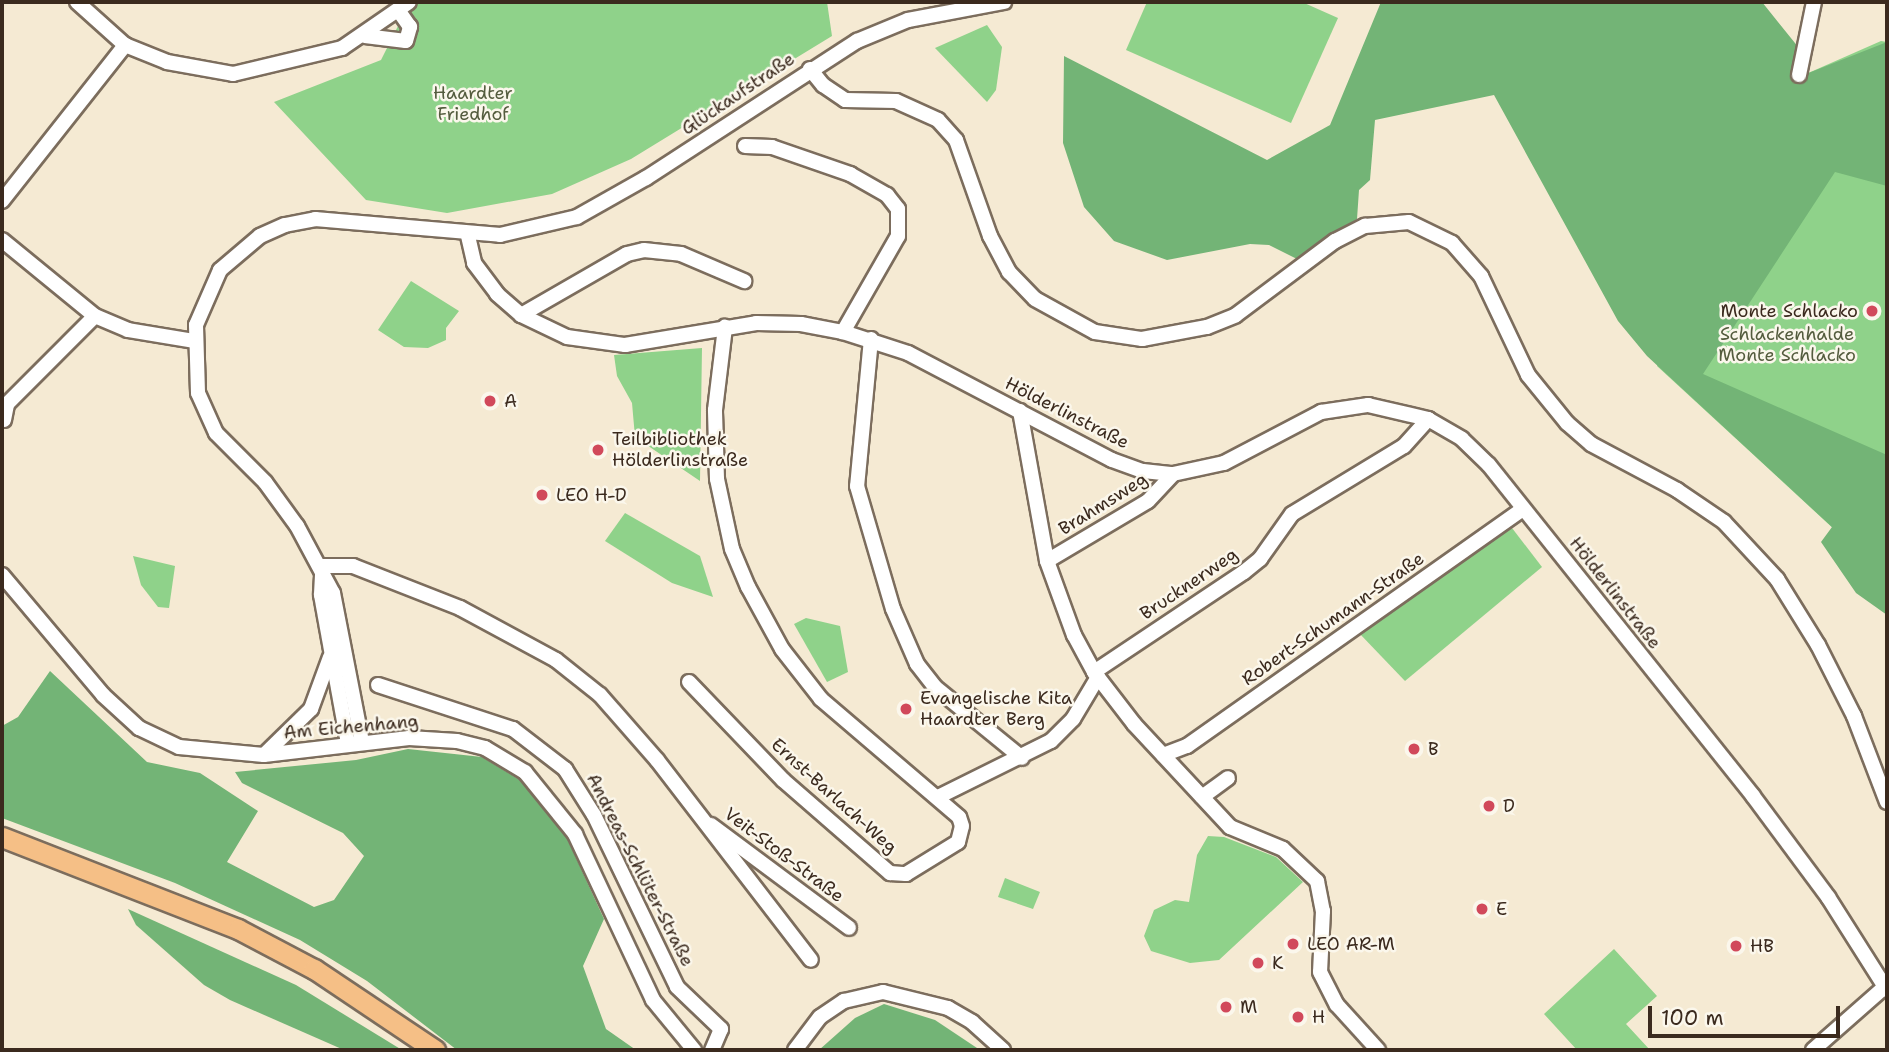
<!DOCTYPE html>
<meta charset="utf-8">
<style>
body{margin:0}
#map{position:relative;width:1889px;height:1052px;overflow:hidden;background:#f5ead3;font-family:"Shantell Sans",sans-serif}
div>[style]{position:absolute}
[style*='--x']{left:calc(var(--x)*1px);top:calc(var(--y)*1px);width:calc(var(--w)*1px);rotate:calc(var(--a)*1deg)}
.green>*{inset:0;background:#8fd28a}
.forest>*{inset:0;background:#73b476}
.roads{filter:drop-shadow(2px 0 #7c6d5d) drop-shadow(-2px 0 #7c6d5d) drop-shadow(0 2px #7c6d5d) drop-shadow(0 -2px #7c6d5d)}
.minor>*{height:14px;margin:-7px;padding:0 7px;transform-origin:7px;border-radius:7px;background:#fff}
.major>*{height:19px;margin:-9.5px;padding:0 9.5px;transform-origin:9.5px;border-radius:9.5px;background:#f5bf86}
.dots>*{width:19px;height:19px;translate:-50% -50%;box-sizing:border-box;border:4px solid #fbf7ec;border-radius:50%}
span{translate:-50% -50%;white-space:nowrap;text-align:center;line-height:1.15;-webkit-text-stroke:5px #fbf7ec;paint-order:stroke}
.park-label{font-size:18px;color:#545c3e}
.street-label{font-size:18px;color:#3b2a1e}
.poi-label{font-size:18px;color:#3b2a1e}
.right{translate:-100% -50%;text-align:right}
.left{translate:0 -50%;text-align:left}
.frame{position:absolute;inset:0;border:4px solid #3b2a1e;pointer-events:none}
.scale{position:absolute;left:1648px;top:1006px;width:192px;height:32px;box-sizing:border-box;border:4px solid #3b2a1e;border-top:0;padding-left:9px;font-size:21px;line-height:24px;white-space:nowrap;color:#3b2a1e;-webkit-text-stroke:5px #fbf7ec;paint-order:stroke}
</style>
<div id="map">
<div class="green">
<div style="clip-path:polygon(421px 2px,827px 2px,832px 36px,631px 159px,552px 194px,447px 213px,366px 200px,274px 102px,381px 60px,406px 10px)"></div>
<div style="clip-path:polygon(1147px 2px,1302px 2px,1338px 18px,1291px 123px,1126px 50px)"></div>
<div style="clip-path:polygon(987px 25px,1002px 47px,996px 90px,987px 102px,935px 48px)"></div>
<div style="clip-path:polygon(1881px 41px,1887px 42px,1887px 578px,1657px 366px,1806px 74px)"></div>
<div style="clip-path:polygon(411px 281px,459px 311px,446px 328px,446px 340px,428px 348px,404px 347px,378px 330px)"></div>
<div style="clip-path:polygon(702px 348px,700px 481px,635px 437px,632px 403px,617px 376px,614px 355px)"></div>
<div style="clip-path:polygon(625px 513px,700px 556px,713px 597px,672px 583px,605px 541px)"></div>
<div style="clip-path:polygon(1512px 528px,1542px 567px,1405px 681px,1359px 633px)"></div>
<div style="clip-path:polygon(133px 556px,175px 566px,169px 608px,158px 607px,141px 585px)"></div>
<div style="clip-path:polygon(806px 618px,840px 626px,848px 672px,827px 682px,794px 624px)"></div>
<div style="clip-path:polygon(1208px 836px,1224px 837px,1276px 857px,1303px 882px,1219px 960px,1190px 963px,1151px 951px,1144px 936px,1154px 910px,1175px 900px,1189px 902px,1197px 855px)"></div>
<div style="clip-path:polygon(1005px 878px,1040px 892px,1033px 909px,998px 897px)"></div>
<div style="clip-path:polygon(1614px 949px,1657px 996px,1626px 1024px,1650px 1050px,1577px 1050px,1544px 1014px)"></div>
</div>
<div class="forest">
<div style="clip-path:polygon(1381px 2px,1762px 2px,1799px 48px,1806px 74px,1887px 42px,1887px 186px,1835px 172px,1703px 374px,1887px 455px,1887px 615px,1856px 593px,1821px 542px,1832px 527px,1647px 356px,1618px 321px,1494px 95px,1375px 120px,1370px 180px,1359px 190px,1357px 219px,1297px 259px,1269px 245px,1250px 244px,1167px 260px,1114px 241px,1084px 207px,1063px 143px,1064px 56px,1267px 160px,1330px 125px)"></div>
<div style="clip-path:polygon(50px 671px,147px 762px,200px 773px,258px 811px,227px 862px,314px 907px,334px 900px,364px 856px,343px 833px,242px 783px,235px 772px,356px 760px,408px 749px,482px 757px,533px 788px,566px 836px,604px 919px,583px 966px,606px 1029px,636px 1050px,457px 1050px,367px 981px,300px 940px,175px 883px,2px 818px,2px 726px,18px 717px)"></div>
<div style="clip-path:polygon(128px 909px,296px 985px,402px 1050px,344px 1050px,230px 1000px,204px 985px,136px 925px)"></div>
<div style="clip-path:polygon(884px 1004px,935px 1020px,980px 1050px,819px 1050px,855px 1018px)"></div>
</div>
<div class="roads">
<div class="minor">
<div style="--x:77;--y:2;--w:64;--a:41.9"></div>
<div style="--x:125;--y:45;--w:45;--a:22"></div>
<div style="--x:167;--y:62;--w:67;--a:10.3"></div>
<div style="--x:233;--y:74;--w:112;--a:-13.4"></div>
<div style="--x:342;--y:48;--w:81;--a:-34.5"></div>
<div style="--x:365;--y:36;--w:41;--a:7"></div>
<div style="--x:406;--y:41;--w:15;--a:-74"></div>
<div style="--x:410;--y:27;--w:19;--a:-125"></div>
<div style="--x:810;--y:69;--w:21;--a:51"></div>
<div style="--x:823;--y:85;--w:27;--a:34"></div>
<div style="--x:845;--y:100;--w:51;--a:1.1"></div>
<div style="--x:896;--y:101;--w:46;--a:24.3"></div>
<div style="--x:938;--y:120;--w:27;--a:48"></div>
<div style="--x:956;--y:140;--w:102;--a:70.5"></div>
<div style="--x:990;--y:236;--w:41;--a:62.2"></div>
<div style="--x:1009;--y:272;--w:37;--a:46"></div>
<div style="--x:1035;--y:299;--w:68;--a:28.8"></div>
<div style="--x:1095;--y:332;--w:48;--a:8.5"></div>
<div style="--x:1142;--y:339;--w:66;--a:-10.5"></div>
<div style="--x:1207;--y:327;--w:31;--a:-22"></div>
<div style="--x:1236;--y:315;--w:124;--a:-36.8"></div>
<div style="--x:1335;--y:241;--w:34;--a:-27"></div>
<div style="--x:1365;--y:226;--w:44;--a:-5.2"></div>
<div style="--x:1409;--y:222;--w:48;--a:26"></div>
<div style="--x:1452;--y:243;--w:44;--a:48.7"></div>
<div style="--x:1481;--y:276;--w:110;--a:64.6"></div>
<div style="--x:1528;--y:375;--w:62;--a:50.9"></div>
<div style="--x:1567;--y:423;--w:32;--a:41"></div>
<div style="--x:1591;--y:444;--w:98;--a:28.1"></div>
<div style="--x:1677;--y:490;--w:57;--a:34.2"></div>
<div style="--x:1724;--y:522;--w:78;--a:47.1"></div>
<div style="--x:1777;--y:579;--w:78;--a:58.2"></div>
<div style="--x:1818;--y:645;--w:80;--a:63.1"></div>
<div style="--x:1854;--y:716;--w:92;--a:69"></div>
<div style="--x:1799;--y:75;--w:75;--a:-78.4"></div>
<div style="--x:745;--y:146;--w:27;--a:2"></div>
<div style="--x:772;--y:147;--w:83;--a:19.1"></div>
<div style="--x:850;--y:174;--w:43;--a:29.6"></div>
<div style="--x:887;--y:195;--w:18;--a:52"></div>
<div style="--x:898;--y:209;--w:27;--a:90"></div>
<div style="--x:898;--y:236;--w:111;--a:119.8"></div>
<div style="--x:2;--y:201;--w:199;--a:-51.7"></div>
<div style="--x:468;--y:236;--w:28;--a:77"></div>
<div style="--x:474;--y:263;--w:39;--a:53"></div>
<div style="--x:497;--y:294;--w:32;--a:41"></div>
<div style="--x:521;--y:315;--w:51;--a:25.6"></div>
<div style="--x:567;--y:337;--w:59;--a:7.9"></div>
<div style="--x:625;--y:345;--w:133;--a:-9.5"></div>
<div style="--x:756;--y:323;--w:45;--a:1.3"></div>
<div style="--x:801;--y:324;--w:43;--a:10.8"></div>
<div style="--x:843;--y:332;--w:68;--a:17.9"></div>
<div style="--x:908;--y:353;--w:230;--a:27.7"></div>
<div style="--x:1112;--y:460;--w:33;--a:20"></div>
<div style="--x:1143;--y:471;--w:30;--a:6"></div>
<div style="--x:1173;--y:474;--w:52;--a:-12.2"></div>
<div style="--x:1224;--y:463;--w:110;--a:-27.7"></div>
<div style="--x:1321;--y:412;--w:48;--a:-8.5"></div>
<div style="--x:1368;--y:405;--w:62;--a:13.1"></div>
<div style="--x:1428;--y:419;--w:39;--a:30"></div>
<div style="--x:1462;--y:439;--w:37;--a:44"></div>
<div style="--x:1489;--y:465;--w:423;--a:51.4"></div>
<div style="--x:1753;--y:796;--w:126;--a:53.4"></div>
<div style="--x:1828;--y:897;--w:110;--a:57.6"></div>
<div style="--x:2;--y:240;--w:120;--a:39.3"></div>
<div style="--x:95;--y:316;--w:36;--a:23"></div>
<div style="--x:128;--y:330;--w:67;--a:9.5"></div>
<div style="--x:521;--y:315;--w:122;--a:-29.9"></div>
<div style="--x:627;--y:254;--w:17;--a:-13"></div>
<div style="--x:644;--y:250;--w:37;--a:6"></div>
<div style="--x:681;--y:254;--w:69;--a:23.2"></div>
<div style="--x:871;--y:339;--w:148;--a:95.4"></div>
<div style="--x:857;--y:486;--w:128;--a:73.7"></div>
<div style="--x:893;--y:609;--w:60;--a:66.4"></div>
<div style="--x:917;--y:664;--w:29;--a:52"></div>
<div style="--x:935;--y:687;--w:112;--a:39.2"></div>
<div style="--x:1020;--y:411;--w:152;--a:79.8"></div>
<div style="--x:1047;--y:561;--w:79;--a:70"></div>
<div style="--x:1074;--y:635;--w:42;--a:61.6"></div>
<div style="--x:1094;--y:672;--w:66;--a:52.4"></div>
<div style="--x:1134;--y:724;--w:141;--a:47"></div>
<div style="--x:1230;--y:827;--w:57;--a:22.5"></div>
<div style="--x:1283;--y:849;--w:47;--a:43.3"></div>
<div style="--x:1317;--y:881;--w:31;--a:79"></div>
<div style="--x:1323;--y:911;--w:61;--a:92.8"></div>
<div style="--x:1320;--y:972;--w:37;--a:63"></div>
<div style="--x:1337;--y:1005;--w:61;--a:47.7"></div>
<div style="--x:4;--y:420;--w:16;--a:-79"></div>
<div style="--x:7;--y:404;--w:124;--a:-45"></div>
<div style="--x:1047;--y:561;--w:117;--a:-30.7"></div>
<div style="--x:1148;--y:501;--w:37;--a:-47"></div>
<div style="--x:320;--y:566;--w:33;--a:0"></div>
<div style="--x:353;--y:566;--w:115;--a:21.4"></div>
<div style="--x:460;--y:608;--w:109;--a:28.4"></div>
<div style="--x:556;--y:660;--w:56;--a:38.5"></div>
<div style="--x:600;--y:695;--w:86;--a:48.8"></div>
<div style="--x:657;--y:760;--w:252;--a:52.4"></div>
<div style="--x:2;--y:575;--w:157;--a:49.9"></div>
<div style="--x:103;--y:695;--w:49;--a:42.5"></div>
<div style="--x:139;--y:728;--w:44;--a:25.4"></div>
<div style="--x:179;--y:747;--w:85;--a:5.4"></div>
<div style="--x:264;--y:755;--w:146;--a:-6.7"></div>
<div style="--x:409;--y:738;--w:48;--a:3.6"></div>
<div style="--x:457;--y:741;--w:29;--a:14"></div>
<div style="--x:485;--y:748;--w:47;--a:31"></div>
<div style="--x:525;--y:772;--w:80;--a:51.1"></div>
<div style="--x:575;--y:834;--w:183;--a:64.8"></div>
<div style="--x:653;--y:1000;--w:65;--a:50.6"></div>
<div style="--x:322;--y:575;--w:20;--a:93"></div>
<div style="--x:321;--y:595;--w:151;--a:79.7"></div>
<div style="--x:1094;--y:672;--w:180;--a:-33.7"></div>
<div style="--x:1244;--y:572;--w:21;--a:-39"></div>
<div style="--x:1260;--y:559;--w:55;--a:-54.6"></div>
<div style="--x:1292;--y:514;--w:131;--a:-31.3"></div>
<div style="--x:1404;--y:446;--w:36;--a:-48"></div>
<div style="--x:689;--y:682;--w:136;--a:46.2"></div>
<div style="--x:783;--y:780;--w:142;--a:41"></div>
<div style="--x:890;--y:873;--w:16;--a:4"></div>
<div style="--x:906;--y:874;--w:61;--a:-31.6"></div>
<div style="--x:958;--y:842;--w:16;--a:-76"></div>
<div style="--x:962;--y:826;--w:9;--a:-108"></div>
<div style="--x:959;--y:817;--w:182;--a:-139.5"></div>
<div style="--x:821;--y:699;--w:63;--a:-128"></div>
<div style="--x:782;--y:649;--w:71;--a:-118.7"></div>
<div style="--x:748;--y:587;--w:41;--a:-112.8"></div>
<div style="--x:732;--y:549;--w:72;--a:-102.1"></div>
<div style="--x:717;--y:479;--w:69;--a:-91.7"></div>
<div style="--x:715;--y:410;--w:84;--a:-83.1"></div>
<div style="--x:378;--y:685;--w:142;--a:18.1"></div>
<div style="--x:513;--y:729;--w:66;--a:37.6"></div>
<div style="--x:565;--y:769;--w:54;--a:57.8"></div>
<div style="--x:594;--y:815;--w:191;--a:64.2"></div>
<div style="--x:677;--y:987;--w:61;--a:43.7"></div>
<div style="--x:721;--y:1029;--w:23;--a:113"></div>
<div style="--x:362;--y:742;--w:152;--a:-101"></div>
<div style="--x:333;--y:593;--w:76;--a:-118.2"></div>
<div style="--x:297;--y:526;--w:54;--a:-126"></div>
<div style="--x:265;--y:482;--w:69;--a:-135"></div>
<div style="--x:216;--y:433;--w:44;--a:-114.2"></div>
<div style="--x:198;--y:393;--w:68;--a:-91.7"></div>
<div style="--x:196;--y:325;--w:60;--a:-66.4"></div>
<div style="--x:220;--y:270;--w:52;--a:-40.4"></div>
<div style="--x:260;--y:236;--w:27;--a:-24"></div>
<div style="--x:285;--y:225;--w:31;--a:-11"></div>
<div style="--x:315;--y:219;--w:186;--a:4.9"></div>
<div style="--x:500;--y:235;--w:79;--a:-13.2"></div>
<div style="--x:577;--y:217;--w:79;--a:-29.5"></div>
<div style="--x:646;--y:178;--w:252;--a:-33"></div>
<div style="--x:857;--y:41;--w:55;--a:-22.4"></div>
<div style="--x:908;--y:20;--w:98;--a:-10.6"></div>
<div style="--x:266;--y:753;--w:63;--a:-44.4"></div>
<div style="--x:311;--y:709;--w:55;--a:-69.9"></div>
<div style="--x:1163;--y:755;--w:26;--a:-21"></div>
<div style="--x:1187;--y:746;--w:411;--a:-35.2"></div>
<div style="--x:938;--y:797;--w:126;--a:-26.4"></div>
<div style="--x:1051;--y:741;--w:31;--a:-45"></div>
<div style="--x:1073;--y:719;--w:49;--a:-59.2"></div>
<div style="--x:1202;--y:797;--w:32;--a:-36"></div>
<div style="--x:711;--y:825;--w:172;--a:36.7"></div>
<div style="--x:795;--y:1050;--w:41;--a:-52.9"></div>
<div style="--x:820;--y:1017;--w:29;--a:-34"></div>
<div style="--x:844;--y:1001;--w:40;--a:-13"></div>
<div style="--x:883;--y:992;--w:67;--a:13.8"></div>
<div style="--x:948;--y:1008;--w:28;--a:30"></div>
<div style="--x:972;--y:1022;--w:42;--a:42.1"></div>
<div style="--x:1813;--y:1050;--w:98;--a:-41.3"></div>
</div>
<div class="major">
<div style="--x:2;--y:837;--w:253;--a:21.3"></div>
<div style="--x:238;--y:929;--w:86;--a:27.8"></div>
<div style="--x:314;--y:969;--w:146;--a:33.8"></div>
</div>
</div>
<div class="dots">
<div style="left:1872px;top:311px;background:#d1495b"></div>
<div style="left:490px;top:401px;background:#d1495b"></div>
<div style="left:598px;top:450px;background:#d1495b"></div>
<div style="left:542px;top:495px;background:#d1495b"></div>
<div style="left:906px;top:709px;background:#d1495b"></div>
<div style="left:1414px;top:749px;background:#d1495b"></div>
<div style="left:1489px;top:806px;background:#d1495b"></div>
<div style="left:1482px;top:909px;background:#d1495b"></div>
<div style="left:1293px;top:944px;background:#d1495b"></div>
<div style="left:1736px;top:946px;background:#d1495b"></div>
<div style="left:1258px;top:963px;background:#d1495b"></div>
<div style="left:1226px;top:1007px;background:#d1495b"></div>
<div style="left:1298px;top:1017px;background:#d1495b"></div>
</div>
<div class="park-label">
<span style="left:473px;top:104px">Haardter<br>Friedhof</span>
<span style="left:1787px;top:345px">Schlackenhalde<br>Monte Schlacko</span>
</div>
<div class="street-label">
<span style="left:738px;top:94px;rotate:-34deg">Glückaufstraße</span>
<span style="left:1067px;top:413px;rotate:27deg">Hölderlinstraße</span>
<span style="left:1103px;top:504px;rotate:-32deg">Brahmsweg</span>
<span style="left:1189px;top:584px;rotate:-34deg">Brucknerweg</span>
<span style="left:1615px;top:593px;rotate:52deg">Hölderlinstraße</span>
<span style="left:1333px;top:619px;rotate:-35deg">Robert-Schumann-Straße</span>
<span style="left:351px;top:727px;rotate:-5deg">Am Eichenhang</span>
<span style="left:834px;top:796px;rotate:42deg">Ernst-Barlach-Weg</span>
<span style="left:784px;top:855px;rotate:37deg">Veit-Stoß-Straße</span>
<span style="left:640px;top:870px;rotate:63deg">Andreas-Schlüter-Straße</span>
</div>
<div class="poi-label">
<span class="right" style="left:1858px;top:311px">Monte Schlacko</span>
<span class="left" style="left:504px;top:401px">A</span>
<span class="left" style="left:612px;top:450px">Teilbibliothek<br>Hölderlinstraße</span>
<span class="left" style="left:556px;top:495px">LEO H-D</span>
<span class="left" style="left:920px;top:709px">Evangelische Kita<br>Haardter Berg</span>
<span class="left" style="left:1428px;top:749px">B</span>
<span class="left" style="left:1503px;top:806px">D</span>
<span class="left" style="left:1496px;top:909px">E</span>
<span class="left" style="left:1307px;top:944px">LEO AR-M</span>
<span class="left" style="left:1750px;top:946px">HB</span>
<span class="left" style="left:1272px;top:963px">K</span>
<span class="left" style="left:1240px;top:1007px">M</span>
<span class="left" style="left:1312px;top:1017px">H</span>
</div>
<div class="frame"></div>
<div class="scale">100 m</div>
</div>
